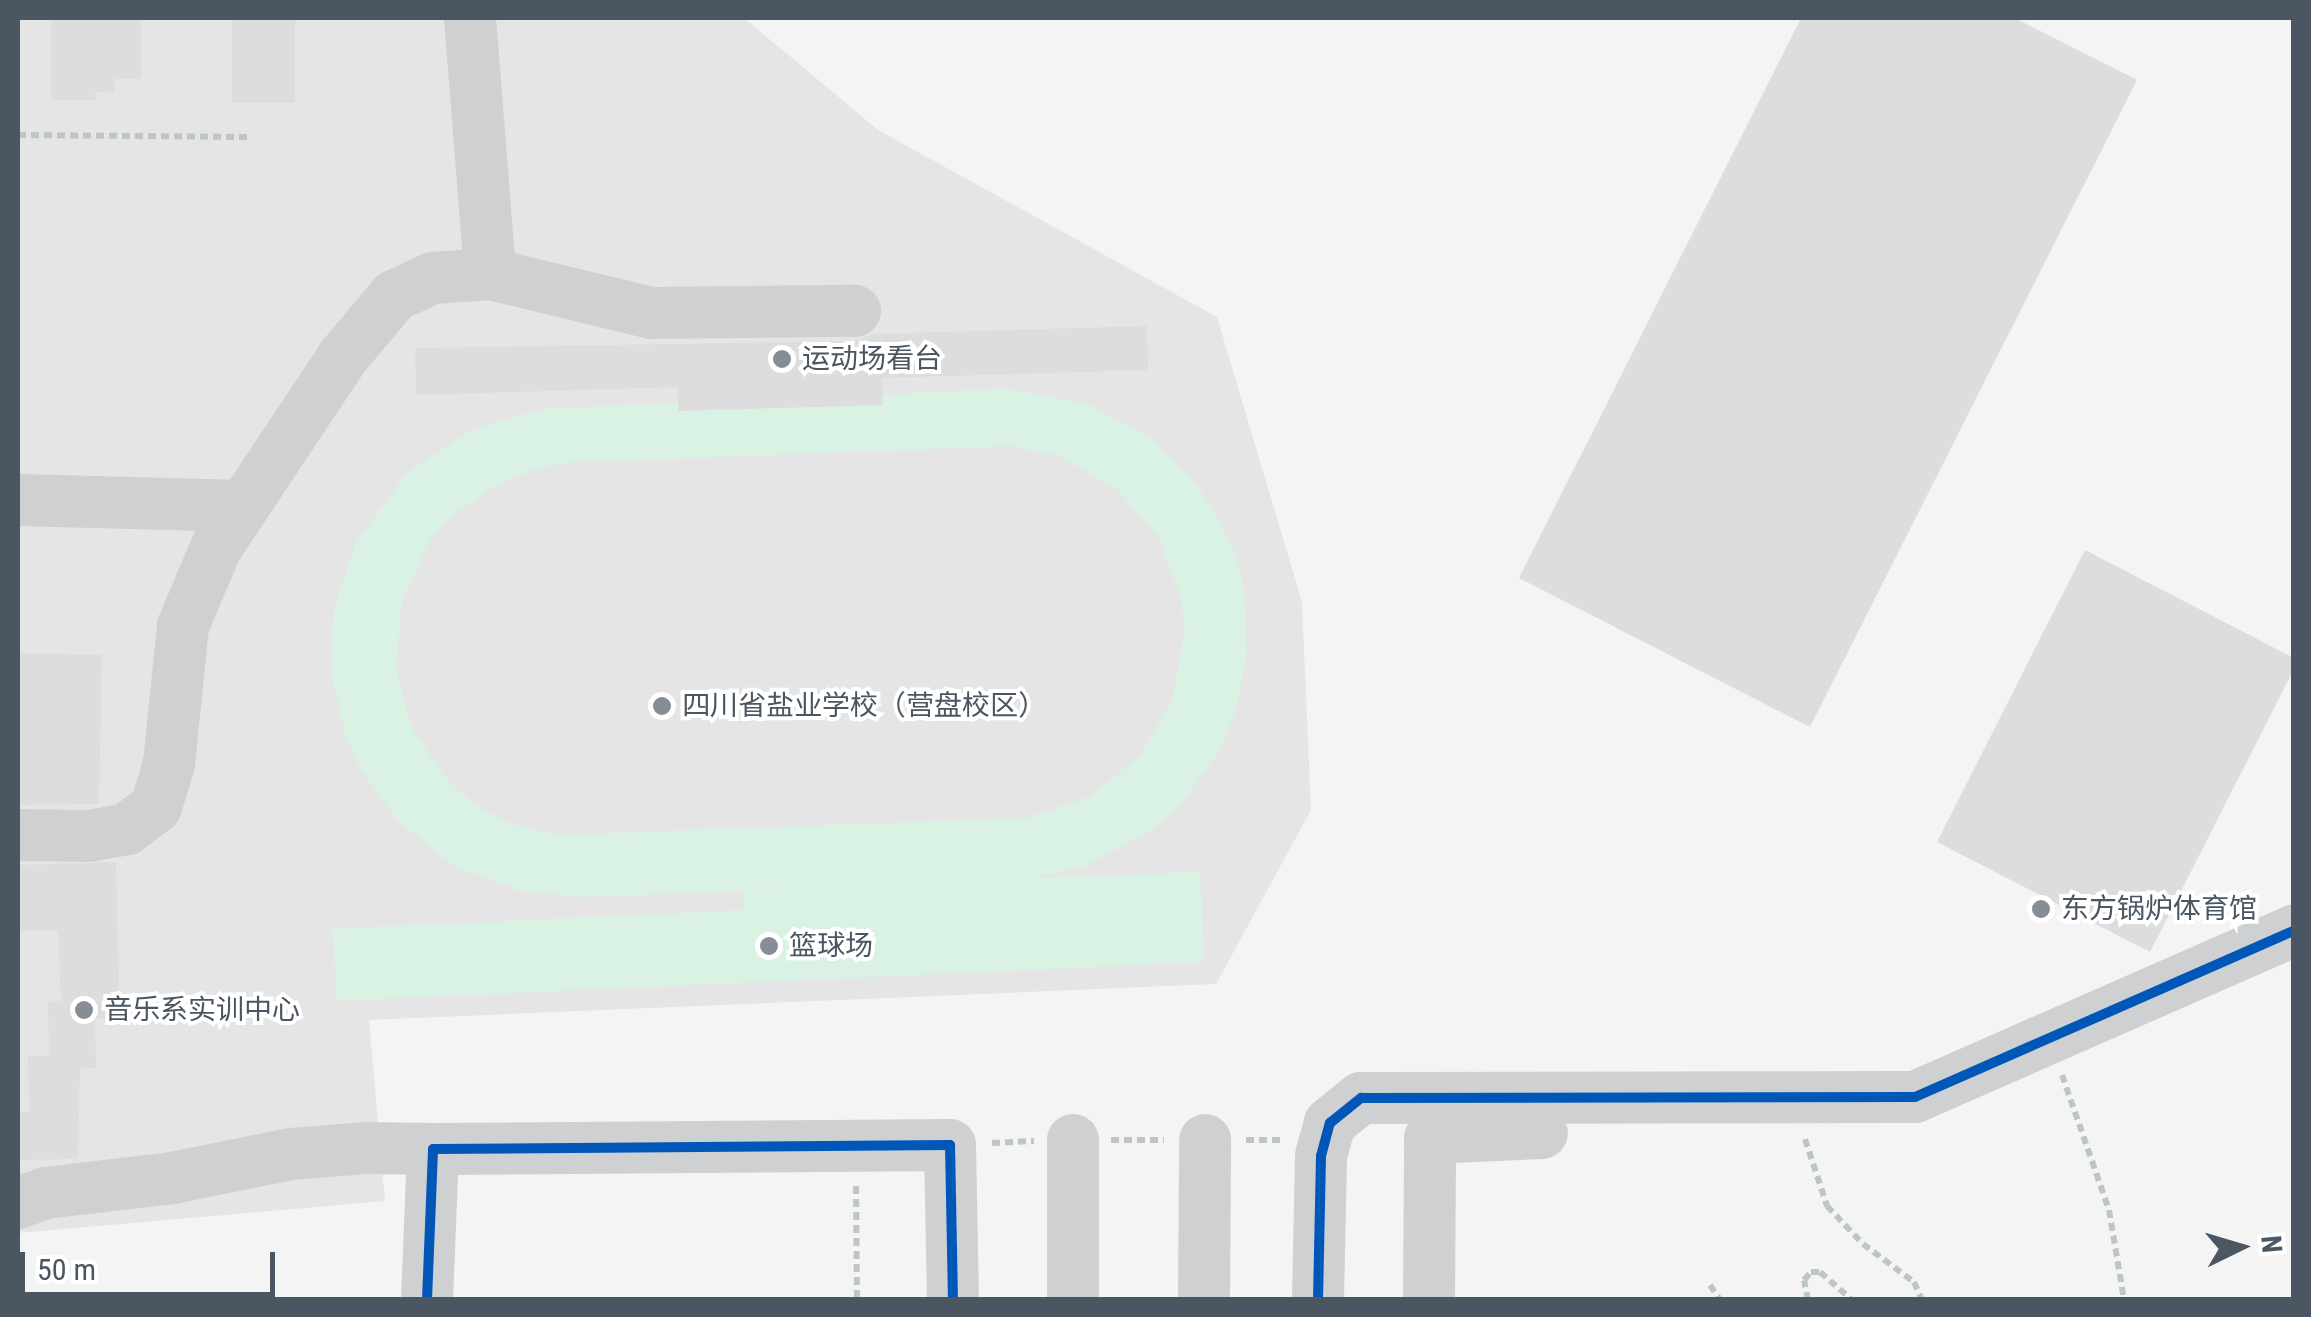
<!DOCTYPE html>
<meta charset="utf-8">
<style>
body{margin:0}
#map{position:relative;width:2311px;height:1317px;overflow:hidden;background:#f4f4f4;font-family:"Roboto Condensed","Noto Sans SC",sans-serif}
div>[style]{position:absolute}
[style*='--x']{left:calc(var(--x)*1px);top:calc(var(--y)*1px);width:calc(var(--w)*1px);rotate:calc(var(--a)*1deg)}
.education>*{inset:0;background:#e6e5e6}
.green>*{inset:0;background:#d9f2e3}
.building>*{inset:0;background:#ddddde}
.path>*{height:6px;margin-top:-3px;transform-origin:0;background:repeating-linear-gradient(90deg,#bcc7c4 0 8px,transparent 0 13px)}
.minor>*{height:52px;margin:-26px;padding:0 26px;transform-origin:26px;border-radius:26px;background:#ced0d2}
.cycleway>*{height:10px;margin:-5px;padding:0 5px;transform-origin:5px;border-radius:5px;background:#0057b8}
.dots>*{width:28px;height:28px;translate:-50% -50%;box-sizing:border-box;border:5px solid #fff;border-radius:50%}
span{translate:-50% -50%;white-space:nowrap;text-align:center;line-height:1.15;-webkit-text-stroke:8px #fff;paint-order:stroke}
.poi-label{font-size:28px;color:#4a5661}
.left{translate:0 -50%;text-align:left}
.frame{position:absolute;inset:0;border:20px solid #4a5661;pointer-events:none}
.north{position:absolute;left:2191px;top:1197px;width:100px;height:100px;-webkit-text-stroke:8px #fff;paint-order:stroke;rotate:85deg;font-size:28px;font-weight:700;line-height:40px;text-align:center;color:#4a5661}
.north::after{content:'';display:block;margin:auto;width:35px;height:45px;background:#4a5661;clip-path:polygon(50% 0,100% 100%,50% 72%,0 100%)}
.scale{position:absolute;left:20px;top:1252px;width:255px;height:45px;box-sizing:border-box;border:5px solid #4a5661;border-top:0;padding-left:12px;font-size:30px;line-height:35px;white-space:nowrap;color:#4a5661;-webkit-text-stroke:8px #fff;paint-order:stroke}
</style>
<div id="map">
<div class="education">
<div style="clip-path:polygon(18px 18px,744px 18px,878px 130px,1217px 317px,1302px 602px,1311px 810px,1216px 984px,369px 1020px,385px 1201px,18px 1233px)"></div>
</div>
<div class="green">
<div style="clip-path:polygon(evenodd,1006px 389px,1087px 404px,1150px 438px,1199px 487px,1231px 544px,1244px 586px,1247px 655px,1235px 713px,1220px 750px,1179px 806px,1150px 831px,1086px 866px,1033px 878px,1200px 872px,1204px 962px,337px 1001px,333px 929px,744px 910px,744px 892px,804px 889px,586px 897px,523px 892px,455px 866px,399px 822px,360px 768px,346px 737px,332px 678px,331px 642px,335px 605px,355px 544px,407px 473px,472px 430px,542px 409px,1006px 389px,1012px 446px,1058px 456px,1117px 489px,1157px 535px,1181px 597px,1185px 630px,1172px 702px,1139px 757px,1089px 797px,1026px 818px,557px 835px,511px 824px,474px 804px,449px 782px,412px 729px,396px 668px,402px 600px,429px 542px,449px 518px,502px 481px,546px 466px,578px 462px,1012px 446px)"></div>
</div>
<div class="building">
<div style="clip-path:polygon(51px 18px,141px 18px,141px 79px,114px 79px,114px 93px,95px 92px,95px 100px,51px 100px)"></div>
<div style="clip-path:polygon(232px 18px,295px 18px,295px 103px,232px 103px)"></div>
<div style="clip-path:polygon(1801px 18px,2015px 18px,2137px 80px,1810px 727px,1519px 578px)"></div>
<div style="clip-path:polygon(1147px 326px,1148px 370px,882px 378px,883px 405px,678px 411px,678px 387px,416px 395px,415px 348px,855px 341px,873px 334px)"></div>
<div style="clip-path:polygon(2085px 550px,2294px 658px,2294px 669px,2150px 952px,1937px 842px)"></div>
<div style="clip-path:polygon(18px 653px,102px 655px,99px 804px,18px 805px)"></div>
<div style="clip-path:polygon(116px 862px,120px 1019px,95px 1019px,96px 1068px,80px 1069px,78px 1159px,18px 1160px,18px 1112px,29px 1112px,28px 1056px,49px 1056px,48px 1002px,61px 1001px,58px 930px,18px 931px,18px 865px)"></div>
</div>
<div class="path">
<div style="--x:18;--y:135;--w:231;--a:0.5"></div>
<div style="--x:2062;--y:1075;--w:143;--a:70.8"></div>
<div style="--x:2109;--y:1210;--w:91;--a:80.5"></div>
<div style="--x:1805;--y:1139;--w:71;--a:71.8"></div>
<div style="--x:1827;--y:1206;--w:52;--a:46.5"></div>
<div style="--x:1863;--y:1244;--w:64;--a:36.7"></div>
<div style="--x:1914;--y:1282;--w:20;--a:66"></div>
<div style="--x:1111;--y:1140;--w:53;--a:0"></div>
<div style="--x:1246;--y:1140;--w:38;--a:0"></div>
<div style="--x:992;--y:1143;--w:42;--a:-2.7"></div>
<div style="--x:856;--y:1186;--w:114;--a:89.5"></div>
<div style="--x:1710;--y:1285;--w:18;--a:56"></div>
<div style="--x:1808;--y:1300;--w:20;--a:-101"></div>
<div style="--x:1804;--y:1280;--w:11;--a:-49"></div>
<div style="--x:1811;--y:1272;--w:9;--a:0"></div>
<div style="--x:1820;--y:1272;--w:43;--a:41.2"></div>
</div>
<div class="minor">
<div style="--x:470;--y:18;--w:257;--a:85.5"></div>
<div style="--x:18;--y:500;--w:226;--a:1.5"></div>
<div style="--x:18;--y:835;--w:70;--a:0.8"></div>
<div style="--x:88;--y:836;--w:40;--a:-10"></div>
<div style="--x:127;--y:829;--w:36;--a:-37"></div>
<div style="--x:156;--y:807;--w:45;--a:-73.2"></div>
<div style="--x:169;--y:764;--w:139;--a:-84.2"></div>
<div style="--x:183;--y:626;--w:85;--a:-67.1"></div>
<div style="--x:216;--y:548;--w:228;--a:-56.4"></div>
<div style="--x:342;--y:358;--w:81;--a:-50"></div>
<div style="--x:394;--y:296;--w:43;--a:-24.8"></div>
<div style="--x:433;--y:278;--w:57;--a:-4"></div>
<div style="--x:490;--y:274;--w:166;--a:13.6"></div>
<div style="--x:651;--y:313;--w:204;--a:-0.6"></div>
<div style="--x:18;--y:1203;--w:29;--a:-20"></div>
<div style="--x:45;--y:1193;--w:128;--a:-6.7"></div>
<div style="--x:172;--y:1178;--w:121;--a:-11.4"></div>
<div style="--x:291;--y:1154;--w:74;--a:-4.6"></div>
<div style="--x:365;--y:1148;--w:68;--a:0.8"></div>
<div style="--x:427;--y:1300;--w:151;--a:-87.7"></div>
<div style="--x:433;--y:1149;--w:517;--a:-0.44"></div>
<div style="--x:950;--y:1145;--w:155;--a:88.9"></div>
<div style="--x:1073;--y:1300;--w:160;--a:-90"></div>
<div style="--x:1204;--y:1300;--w:160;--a:-89.6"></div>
<div style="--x:1318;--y:1300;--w:144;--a:-88.8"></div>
<div style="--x:1321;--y:1156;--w:34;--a:-75"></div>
<div style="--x:1330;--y:1123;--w:40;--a:-39"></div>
<div style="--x:1361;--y:1098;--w:554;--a:-0.1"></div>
<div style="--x:1915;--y:1097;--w:414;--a:-23.7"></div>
<div style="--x:1429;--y:1300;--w:162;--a:-89.6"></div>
<div style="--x:1430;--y:1138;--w:112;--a:-2.6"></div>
</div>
<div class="cycleway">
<div style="--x:427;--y:1300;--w:151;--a:-87.7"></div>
<div style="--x:433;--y:1149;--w:517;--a:-0.44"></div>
<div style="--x:950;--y:1145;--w:155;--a:88.9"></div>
<div style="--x:1318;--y:1300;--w:144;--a:-88.8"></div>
<div style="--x:1321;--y:1156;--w:34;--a:-75"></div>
<div style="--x:1330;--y:1123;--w:40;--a:-39"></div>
<div style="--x:1361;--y:1098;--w:554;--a:-0.1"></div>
<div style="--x:1915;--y:1097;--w:414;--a:-23.7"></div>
</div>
<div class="dots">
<div style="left:782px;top:359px;background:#868d94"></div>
<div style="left:662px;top:706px;background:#868d94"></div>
<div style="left:2041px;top:909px;background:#868d94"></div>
<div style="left:769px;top:946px;background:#868d94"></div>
<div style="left:84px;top:1010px;background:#868d94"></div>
</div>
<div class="poi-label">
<span class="left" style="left:802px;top:359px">运动场看台</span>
<span class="left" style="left:682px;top:706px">四川省盐业学校（营盘校区）</span>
<span class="left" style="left:2061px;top:909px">东方锅炉体育馆</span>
<span class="left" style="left:789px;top:946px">篮球场</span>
<span class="left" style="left:104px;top:1010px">音乐系实训中心</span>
</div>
<div class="frame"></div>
<div class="north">N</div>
<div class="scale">50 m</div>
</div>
